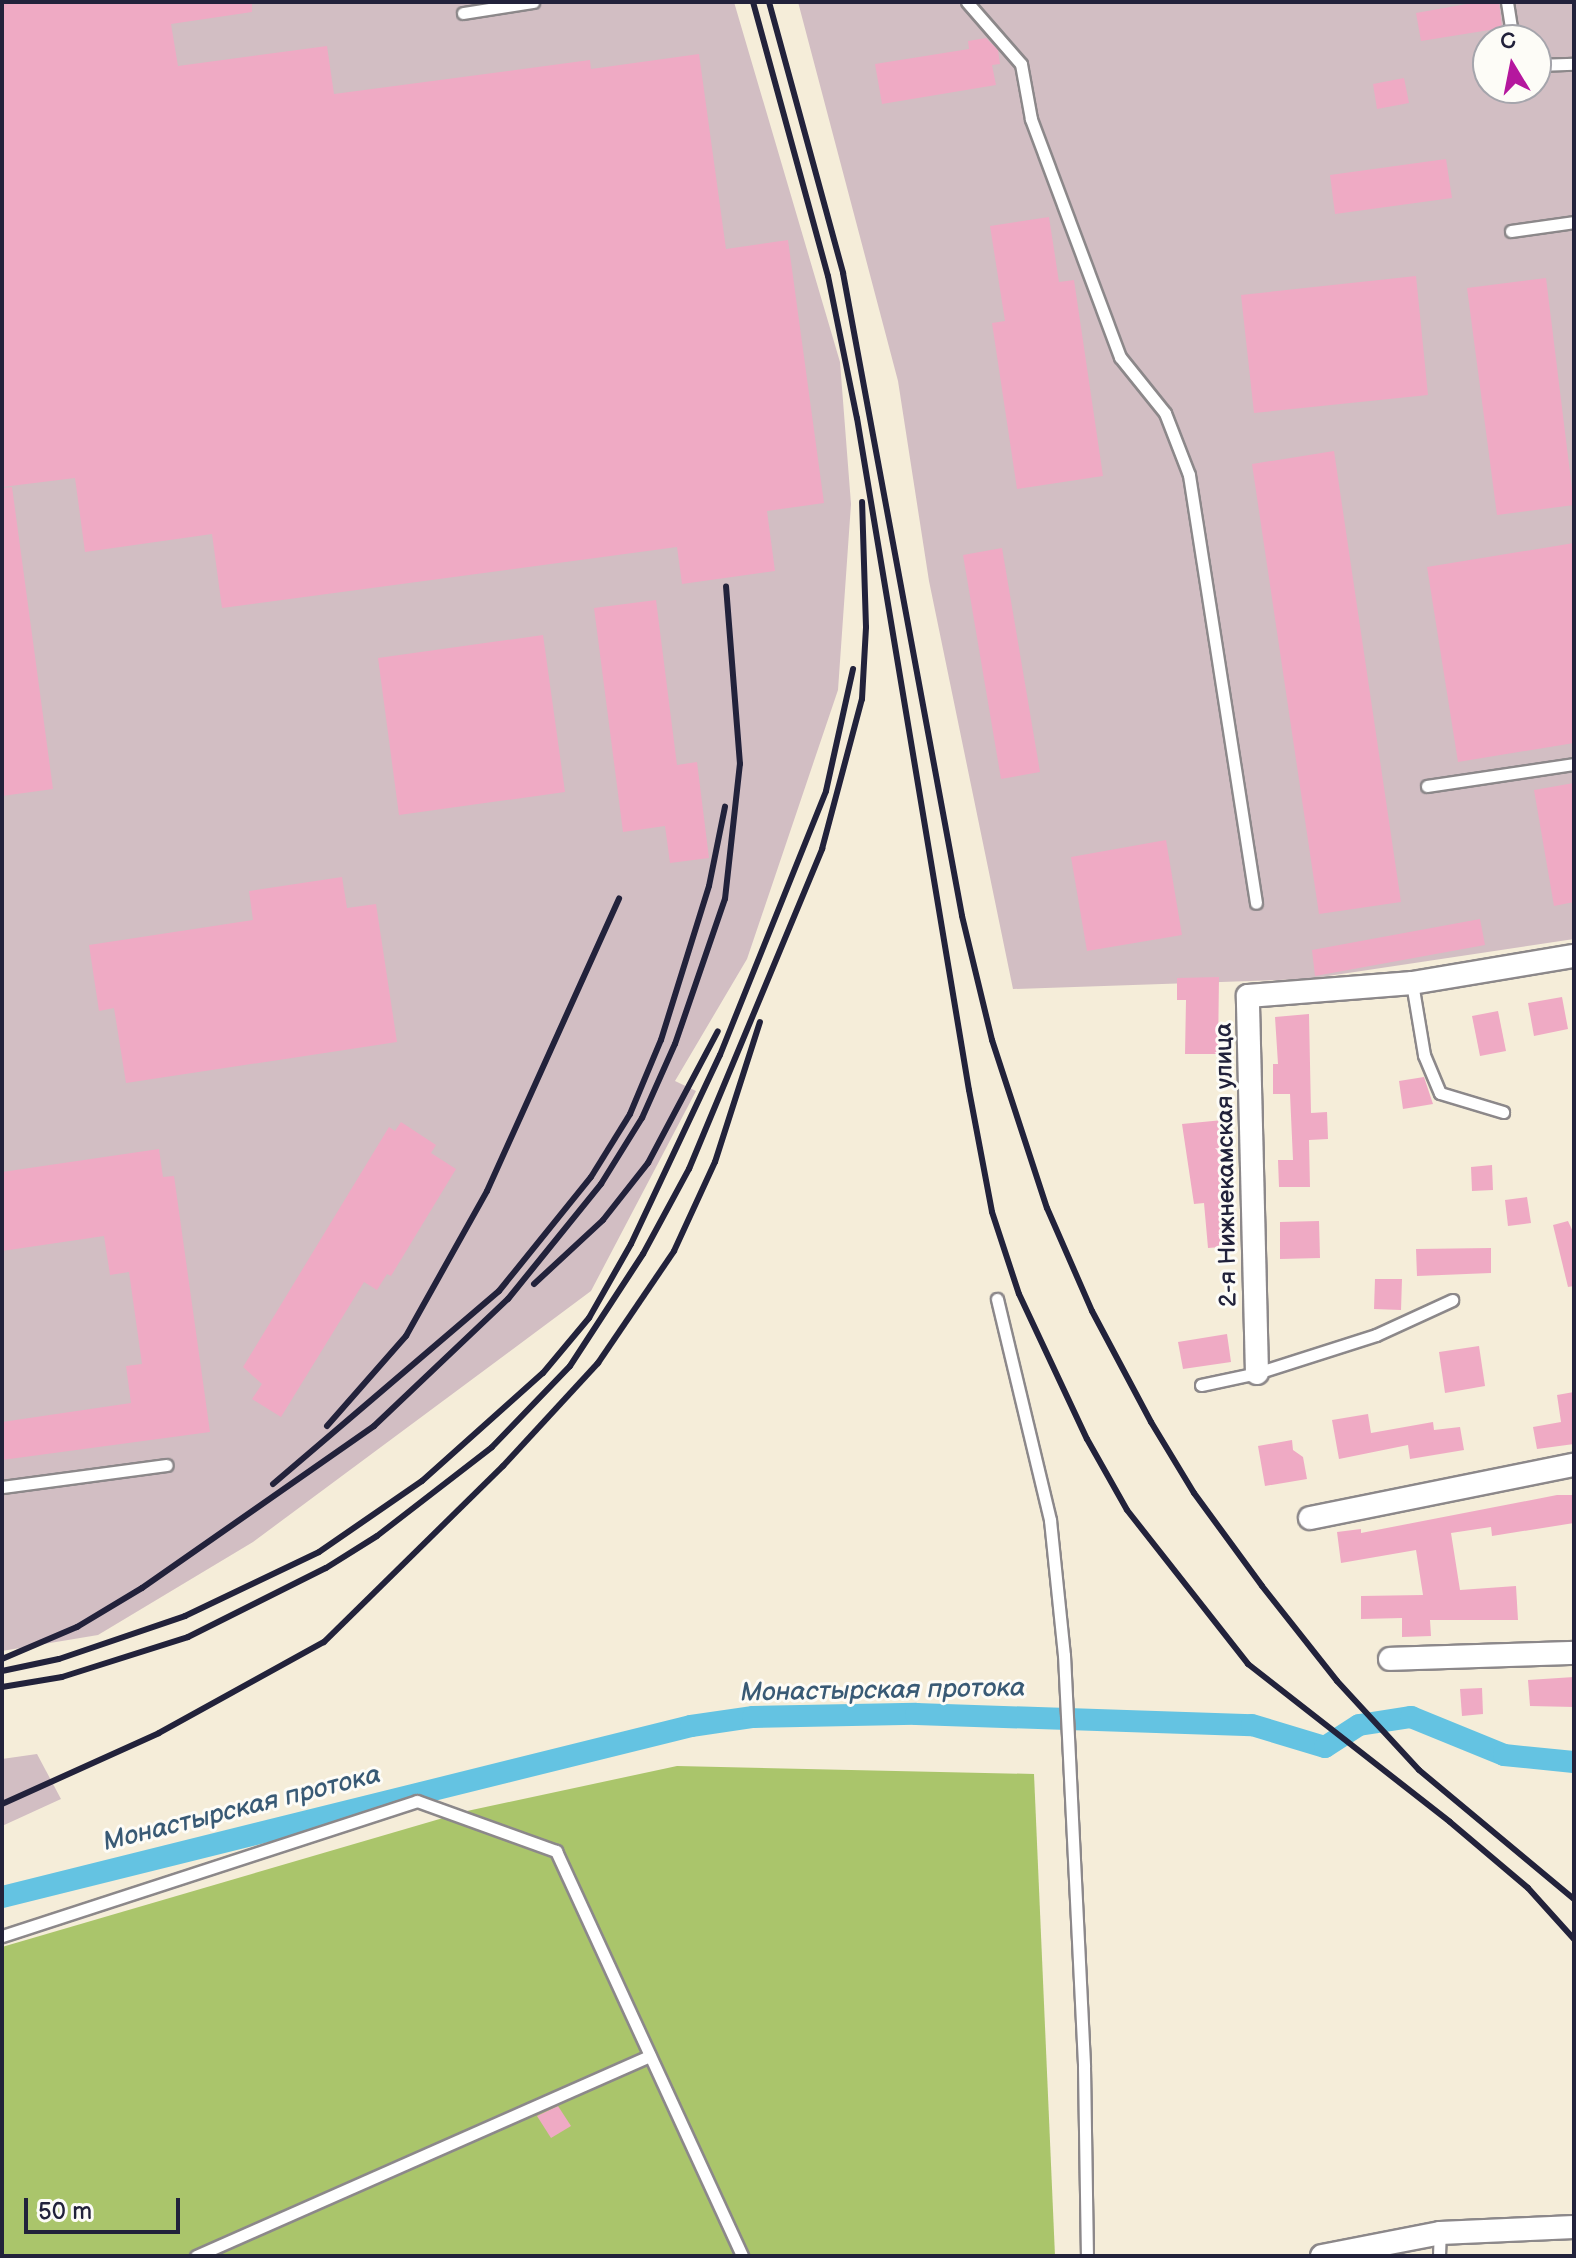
<!DOCTYPE html>
<meta charset="utf-8">
<style>
body{margin:0}
#map{position:relative;width:1576px;height:2258px;overflow:hidden;background:#f5edd9;font-family:"Balsamiq Sans",sans-serif}
div>[style]{position:absolute}
[style*='--x']{left:calc(var(--x)*1px);top:calc(var(--y)*1px);width:calc(var(--w)*1px);rotate:calc(var(--a)*1deg)}
.industrial>*{inset:0;background:#d2bec3}
.green>*{inset:0;background:#aac56b}
.canal>*{height:22px;margin:-11px;padding:0 11px;transform-origin:11px;border-radius:11px;background:#64c3e2}
.building>*{inset:0;background:#efaac4}
.roads{filter:drop-shadow(2px 0 #8c888a) drop-shadow(-2px 0 #8c888a) drop-shadow(0 2px #8c888a) drop-shadow(0 -2px #8c888a)}
.service>*{height:11px;margin:-5.5px;padding:0 5.5px;transform-origin:5.5px;border-radius:5.5px;background:#fff}
.minor>*{height:22px;margin:-11px;padding:0 11px;transform-origin:11px;border-radius:11px;background:#fff}
.rail>*{height:6px;margin:-3px;padding:0 3px;transform-origin:3px;border-radius:3px;background:#22223b}
span{translate:-50% -50%;white-space:nowrap;text-align:center;line-height:1.15;-webkit-text-stroke:6px #fdfcf7;paint-order:stroke}
.street-label{font-size:24px;color:#22223b}
.water-label{font-size:26px;color:#395a75;font-style:italic}
.frame{position:absolute;inset:0;border:4px solid #22223b;pointer-events:none}
.north{position:absolute;left:1472px;top:24px;width:80px;height:80px;box-sizing:border-box;background:#fdfcf7;border:2px solid #a5a5ac;border-radius:50%;rotate:350deg;font-size:22px;font-weight:700;line-height:32px;text-align:center;color:#22223b}
.north::after{content:'';display:block;margin:auto;width:28px;height:36px;background:#b5179e;clip-path:polygon(50% 0,100% 100%,50% 72%,0 100%)}
.scale{position:absolute;left:24px;top:2198px;width:156px;height:36px;box-sizing:border-box;border:4px solid #22223b;border-top:0;padding-left:10px;font-size:24px;line-height:28px;white-space:nowrap;color:#22223b;-webkit-text-stroke:6px #fdfcf7;paint-order:stroke}
</style>
<div id="map">
<div class="industrial">
<div style="clip-path:polygon(2px 2px,734px 2px,840px 362px,851px 504px,838px 690px,747px 959px,675px 1081px,696px 1091px,591px 1291px,253px 1542px,98px 1635px,2px 1651px)"></div>
<div style="clip-path:polygon(evenodd,798px 2px,1574px 2px,1574px 939px,1308px 979px,1013px 989px,929px 581px,898px 381px,798px 2px,1488px 40px,1536px 40px,1536px 88px,1488px 88px,1488px 40px)"></div>
<div style="clip-path:polygon(37px 1754px,61px 1799px,2px 1826px,2px 1759px)"></div>
</div>
<div class="green">
<div style="clip-path:polygon(677px 1766px,1034px 1774px,1055px 2256px,2px 2256px,2px 1947px,467px 1811px)"></div>
</div>
<div class="canal">
<div style="--x:2;--y:1897;--w:710;--a:-13.94"></div>
<div style="--x:691;--y:1726;--w:63;--a:-8.3"></div>
<div style="--x:753;--y:1717;--w:163;--a:-1.1"></div>
<div style="--x:916;--y:1714;--w:336;--a:1.9"></div>
<div style="--x:1252;--y:1725;--w:76;--a:16.8"></div>
<div style="--x:1325;--y:1747;--w:40;--a:-32.9"></div>
<div style="--x:1359;--y:1725;--w:53;--a:-8.7"></div>
<div style="--x:1411;--y:1717;--w:100;--a:22.2"></div>
<div style="--x:1504;--y:1755;--w:70;--a:5.7"></div>
</div>
<div class="building">
<div style="clip-path:polygon(2px 2px,252px 2px,252px 12px,171px 24px,178px 66px,327px 46px,334px 94px,590px 60px,591px 69px,699px 54px,726px 249px,788px 240px,824px 503px,767px 511px,775px 571px,682px 584px,677px 547px,222px 608px,212px 534px,85px 552px,75px 478px,2px 487px)"></div>
<div style="clip-path:polygon(1478px 2px,1499px 2px,1502px 28px,1421px 41px,1416px 13px)"></div>
<div style="clip-path:polygon(986px 38px,998px 50px,1000px 64px,992px 65px,996px 85px,882px 104px,875px 64px,969px 49px,968px 41px)"></div>
<div style="clip-path:polygon(1404px 78px,1409px 103px,1377px 109px,1373px 84px)"></div>
<div style="clip-path:polygon(1446px 159px,1452px 198px,1335px 214px,1330px 175px)"></div>
<div style="clip-path:polygon(1049px 217px,1059px 282px,1074px 280px,1103px 476px,1017px 489px,992px 323px,1005px 321px,990px 226px)"></div>
<div style="clip-path:polygon(1416px 276px,1428px 395px,1254px 413px,1241px 295px)"></div>
<div style="clip-path:polygon(1546px 278px,1574px 505px,1497px 515px,1467px 288px)"></div>
<div style="clip-path:polygon(1334px 451px,1401px 902px,1319px 914px,1252px 464px)"></div>
<div style="clip-path:polygon(12px 487px,53px 789px,2px 796px,2px 488px)"></div>
<div style="clip-path:polygon(1574px 543px,1574px 743px,1458px 762px,1427px 567px)"></div>
<div style="clip-path:polygon(1002px 548px,1040px 772px,1001px 779px,963px 555px)"></div>
<div style="clip-path:polygon(656px 600px,677px 765px,697px 762px,709px 858px,670px 863px,665px 826px,623px 832px,594px 608px)"></div>
<div style="clip-path:polygon(543px 635px,565px 792px,399px 815px,378px 658px)"></div>
<div style="clip-path:polygon(1574px 783px,1574px 902px,1554px 906px,1534px 790px)"></div>
<div style="clip-path:polygon(1166px 840px,1182px 935px,1087px 951px,1071px 857px)"></div>
<div style="clip-path:polygon(342px 877px,347px 908px,376px 904px,397px 1042px,126px 1083px,114px 1008px,99px 1011px,89px 945px,253px 920px,249px 891px)"></div>
<div style="clip-path:polygon(1480px 919px,1485px 945px,1315px 976px,1312px 950px)"></div>
<div style="clip-path:polygon(1219px 977px,1218px 1054px,1185px 1054px,1186px 1000px,1177px 1000px,1177px 978px)"></div>
<div style="clip-path:polygon(1562px 997px,1568px 1029px,1534px 1036px,1528px 1003px)"></div>
<div style="clip-path:polygon(1498px 1011px,1506px 1051px,1480px 1056px,1472px 1016px)"></div>
<div style="clip-path:polygon(1309px 1014px,1311px 1113px,1327px 1112px,1328px 1139px,1309px 1140px,1310px 1187px,1279px 1187px,1278px 1160px,1293px 1160px,1290px 1094px,1273px 1094px,1273px 1064px,1278px 1064px,1275px 1017px)"></div>
<div style="clip-path:polygon(1424px 1077px,1433px 1104px,1403px 1109px,1399px 1081px)"></div>
<div style="clip-path:polygon(1223px 1120px,1234px 1246px,1208px 1248px,1204px 1203px,1194px 1204px,1182px 1124px)"></div>
<div style="clip-path:polygon(401px 1122px,436px 1145px,431px 1153px,456px 1169px,391px 1276px,387px 1274px,377px 1290px,364px 1282px,281px 1417px,252px 1399px,262px 1384px,243px 1367px,389px 1127px,395px 1131px)"></div>
<div style="clip-path:polygon(159px 1149px,163px 1177px,174px 1176px,210px 1432px,2px 1460px,2px 1422px,131px 1403px,126px 1366px,142px 1364px,129px 1272px,110px 1275px,104px 1236px,2px 1251px,2px 1172px)"></div>
<div style="clip-path:polygon(1492px 1165px,1493px 1190px,1472px 1191px,1471px 1167px)"></div>
<div style="clip-path:polygon(1527px 1197px,1531px 1223px,1508px 1226px,1505px 1200px)"></div>
<div style="clip-path:polygon(1319px 1221px,1320px 1258px,1280px 1259px,1280px 1222px)"></div>
<div style="clip-path:polygon(1568px 1221px,1574px 1234px,1574px 1286px,1568px 1287px,1553px 1225px)"></div>
<div style="clip-path:polygon(1491px 1248px,1491px 1273px,1417px 1276px,1416px 1249px)"></div>
<div style="clip-path:polygon(1375px 1279px,1402px 1279px,1401px 1310px,1374px 1309px)"></div>
<div style="clip-path:polygon(1227px 1334px,1231px 1362px,1183px 1369px,1178px 1342px)"></div>
<div style="clip-path:polygon(1479px 1346px,1485px 1386px,1445px 1393px,1439px 1352px)"></div>
<div style="clip-path:polygon(1574px 1392px,1574px 1444px,1537px 1449px,1533px 1427px,1561px 1422px,1557px 1395px)"></div>
<div style="clip-path:polygon(1368px 1414px,1371px 1433px,1433px 1422px,1434px 1430px,1460px 1427px,1464px 1450px,1410px 1459px,1408px 1445px,1339px 1459px,1332px 1420px)"></div>
<div style="clip-path:polygon(1292px 1440px,1293px 1450px,1303px 1457px,1307px 1479px,1265px 1486px,1258px 1446px)"></div>
<div style="clip-path:polygon(1557px 1495px,1574px 1495px,1574px 1523px,1492px 1536px,1491px 1527px,1451px 1533px,1460px 1590px,1516px 1586px,1518px 1620px,1430px 1620px,1431px 1636px,1402px 1637px,1402px 1618px,1361px 1619px,1361px 1596px,1423px 1595px,1416px 1550px,1341px 1563px,1337px 1532px,1361px 1529px,1361px 1533px)"></div>
<div style="clip-path:polygon(1574px 1677px,1574px 1707px,1530px 1706px,1528px 1680px)"></div>
<div style="clip-path:polygon(1482px 1688px,1483px 1714px,1462px 1716px,1460px 1689px)"></div>
<div style="clip-path:polygon(558px 2106px,571px 2126px,551px 2138px,537px 2116px)"></div>
</div>
<div class="roads">
<div class="service">
<div style="--x:967;--y:2;--w:82;--a:48.9"></div>
<div style="--x:1021;--y:64;--w:56;--a:79.7"></div>
<div style="--x:1031;--y:119;--w:254;--a:69.5"></div>
<div style="--x:1120;--y:357;--w:72;--a:51.2"></div>
<div style="--x:1165;--y:413;--w:66;--a:68.8"></div>
<div style="--x:1189;--y:475;--w:433;--a:81.1"></div>
<div style="--x:1507;--y:2;--w:38;--a:81"></div>
<div style="--x:463;--y:13;--w:71;--a:-8.9"></div>
<div style="--x:1536;--y:65;--w:38;--a:-2"></div>
<div style="--x:1511;--y:231;--w:64;--a:-8.1"></div>
<div style="--x:1427;--y:786;--w:149;--a:-8.5"></div>
<div style="--x:1412;--y:983;--w:73;--a:80.5"></div>
<div style="--x:1424;--y:1055;--w:41;--a:67.2"></div>
<div style="--x:1440;--y:1093;--w:66;--a:16.8"></div>
<div style="--x:997;--y:1299;--w:227;--a:76.5"></div>
<div style="--x:1050;--y:1520;--w:136;--a:84.1"></div>
<div style="--x:1064;--y:1655;--w:412;--a:87.2"></div>
<div style="--x:1084;--y:2067;--w:189;--a:89.1"></div>
<div style="--x:1201;--y:1385;--w:57;--a:-12.1"></div>
<div style="--x:1257;--y:1373;--w:125;--a:-17.7"></div>
<div style="--x:1376;--y:1335;--w:84;--a:-24.7"></div>
<div style="--x:2;--y:1487;--w:166;--a:-7.6"></div>
<div style="--x:2;--y:1936;--w:436;--a:-18"></div>
<div style="--x:417;--y:1801;--w:148;--a:19.8"></div>
<div style="--x:556;--y:1851;--w:446;--a:65.3"></div>
<div style="--x:196;--y:2256;--w:496;--a:-23.8"></div>
<div style="--x:1439;--y:2256;--w:23;--a:-88"></div>
</div>
<div class="minor">
<div style="--x:1257;--y:1373;--w:377;--a:-91.4"></div>
<div style="--x:1248;--y:996;--w:165;--a:-4.5"></div>
<div style="--x:1412;--y:983;--w:164;--a:-9.5"></div>
<div style="--x:1310;--y:1518;--w:269;--a:-11.4"></div>
<div style="--x:1390;--y:1659;--w:184;--a:-1.9"></div>
<div style="--x:1322;--y:2256;--w:120;--a:-11"></div>
<div style="--x:1440;--y:2233;--w:134;--a:-2.6"></div>
</div>
</div>
<div class="rail">
<div style="--x:753;--y:2;--w:284;--a:74.7"></div>
<div style="--x:828;--y:276;--w:145;--a:78.5"></div>
<div style="--x:857;--y:418;--w:681;--a:80.54"></div>
<div style="--x:969;--y:1090;--w:124;--a:79.3"></div>
<div style="--x:992;--y:1212;--w:86;--a:71.8"></div>
<div style="--x:1019;--y:1294;--w:160;--a:64.9"></div>
<div style="--x:1087;--y:1439;--w:81;--a:60.6"></div>
<div style="--x:1127;--y:1510;--w:196;--a:51.8"></div>
<div style="--x:1248;--y:1664;--w:256;--a:38"></div>
<div style="--x:1450;--y:1822;--w:102;--a:40.2"></div>
<div style="--x:1528;--y:1888;--w:69;--a:48"></div>
<div style="--x:769;--y:2;--w:281;--a:74.7"></div>
<div style="--x:843;--y:273;--w:654;--a:79.51"></div>
<div style="--x:962;--y:916;--w:128;--a:76.4"></div>
<div style="--x:992;--y:1040;--w:177;--a:71.9"></div>
<div style="--x:1047;--y:1208;--w:112;--a:66.4"></div>
<div style="--x:1092;--y:1311;--w:126;--a:62"></div>
<div style="--x:1151;--y:1422;--w:83;--a:58.8"></div>
<div style="--x:1194;--y:1493;--w:115;--a:53.8"></div>
<div style="--x:1262;--y:1586;--w:121;--a:51.7"></div>
<div style="--x:1337;--y:1681;--w:121;--a:47.3"></div>
<div style="--x:1419;--y:1770;--w:202;--a:39.8"></div>
<div style="--x:534;--y:1284;--w:94;--a:-42.8"></div>
<div style="--x:603;--y:1220;--w:73;--a:-51.7"></div>
<div style="--x:648;--y:1163;--w:149;--a:-62.1"></div>
<div style="--x:327;--y:1426;--w:120;--a:-48.7"></div>
<div style="--x:406;--y:1336;--w:166;--a:-60.8"></div>
<div style="--x:487;--y:1191;--w:321;--a:-65.7"></div>
<div style="--x:273;--y:1484;--w:297;--a:-40.5"></div>
<div style="--x:499;--y:1291;--w:146;--a:-51.1"></div>
<div style="--x:591;--y:1177;--w:74;--a:-58.2"></div>
<div style="--x:630;--y:1114;--w:80;--a:-67.3"></div>
<div style="--x:661;--y:1040;--w:161;--a:-72.7"></div>
<div style="--x:709;--y:886;--w:81;--a:-78.6"></div>
<div style="--x:2;--y:1659;--w:82;--a:-23.1"></div>
<div style="--x:77;--y:1627;--w:76;--a:-31"></div>
<div style="--x:142;--y:1588;--w:283;--a:-34.9"></div>
<div style="--x:374;--y:1426;--w:185;--a:-43.5"></div>
<div style="--x:508;--y:1299;--w:148;--a:-51"></div>
<div style="--x:601;--y:1184;--w:78;--a:-58.2"></div>
<div style="--x:642;--y:1118;--w:81;--a:-66"></div>
<div style="--x:675;--y:1044;--w:153;--a:-71"></div>
<div style="--x:725;--y:899;--w:136;--a:-83.7"></div>
<div style="--x:740;--y:764;--w:178;--a:-94.5"></div>
<div style="--x:2;--y:1671;--w:58;--a:-11.9"></div>
<div style="--x:59;--y:1659;--w:133;--a:-18.8"></div>
<div style="--x:185;--y:1616;--w:148;--a:-25.5"></div>
<div style="--x:319;--y:1552;--w:125;--a:-34.6"></div>
<div style="--x:422;--y:1481;--w:162;--a:-41.8"></div>
<div style="--x:543;--y:1373;--w:72;--a:-50.1"></div>
<div style="--x:589;--y:1318;--w:85;--a:-60.4"></div>
<div style="--x:631;--y:1244;--w:209;--a:-64.8"></div>
<div style="--x:720;--y:1055;--w:284;--a:-68.1"></div>
<div style="--x:826;--y:791;--w:125;--a:-77.5"></div>
<div style="--x:2;--y:1687;--w:61;--a:-9.5"></div>
<div style="--x:62;--y:1677;--w:132;--a:-17.6"></div>
<div style="--x:188;--y:1637;--w:154;--a:-26.6"></div>
<div style="--x:326;--y:1568;--w:60;--a:-32.1"></div>
<div style="--x:377;--y:1536;--w:145;--a:-37.7"></div>
<div style="--x:492;--y:1447;--w:112;--a:-46.1"></div>
<div style="--x:570;--y:1366;--w:134;--a:-56.9"></div>
<div style="--x:643;--y:1254;--w:97;--a:-61.6"></div>
<div style="--x:689;--y:1169;--w:347;--a:-67.4"></div>
<div style="--x:822;--y:849;--w:155;--a:-75.1"></div>
<div style="--x:862;--y:699;--w:72;--a:-86.8"></div>
<div style="--x:866;--y:627;--w:125;--a:-91.8"></div>
<div style="--x:2;--y:1804;--w:172;--a:-24.3"></div>
<div style="--x:159;--y:1733;--w:188;--a:-28.9"></div>
<div style="--x:324;--y:1642;--w:251;--a:-44.5"></div>
<div style="--x:503;--y:1466;--w:140;--a:-47.3"></div>
<div style="--x:598;--y:1363;--w:135;--a:-55.8"></div>
<div style="--x:674;--y:1251;--w:98;--a:-65.3"></div>
<div style="--x:715;--y:1162;--w:147;--a:-72.2"></div>
</div>
<div class="street-label">
<span style="left:1226px;top:1165px;rotate:-91deg">2-я Нижнекамская улица</span>
</div>
<div class="water-label">
<span style="left:883px;top:1691px;rotate:-1deg">Монастырская протока</span>
<span style="left:242px;top:1809px;rotate:-14deg">Монастырская протока</span>
</div>
<div class="frame"></div>
<div class="north">С</div>
<div class="scale">50 m</div>
</div>
